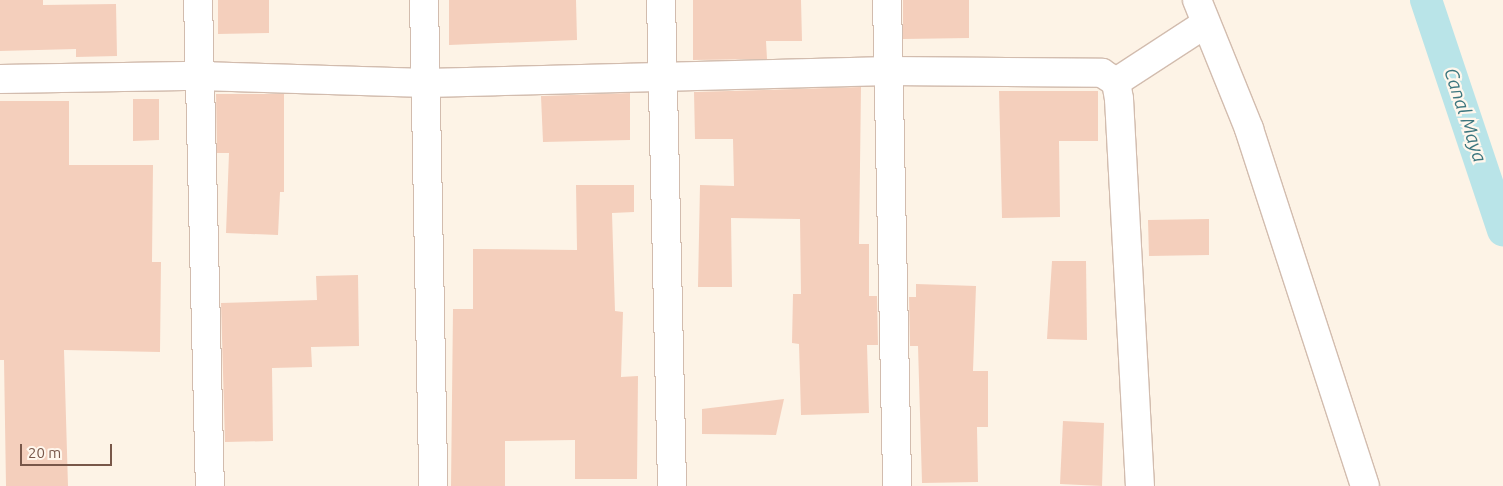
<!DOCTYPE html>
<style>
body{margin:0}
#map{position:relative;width:1503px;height:486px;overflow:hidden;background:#fdf3e6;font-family:Ubuntu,sans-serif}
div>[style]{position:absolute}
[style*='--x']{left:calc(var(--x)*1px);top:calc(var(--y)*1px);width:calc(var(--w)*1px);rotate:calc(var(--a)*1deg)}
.canal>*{height:32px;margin:-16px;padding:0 16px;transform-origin:16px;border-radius:16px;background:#b9e4e8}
.building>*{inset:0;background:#f4cfbc}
.roads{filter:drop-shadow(1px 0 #d2bcae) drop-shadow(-1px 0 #d2bcae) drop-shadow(0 1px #d2bcae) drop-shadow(0 -1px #d2bcae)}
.minor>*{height:28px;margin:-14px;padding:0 14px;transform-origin:14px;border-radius:14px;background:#fff}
span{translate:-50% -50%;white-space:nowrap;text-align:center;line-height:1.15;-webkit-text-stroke:4.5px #fff7ed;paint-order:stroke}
.water-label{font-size:19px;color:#3c767e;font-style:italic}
.scale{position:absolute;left:20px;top:444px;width:92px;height:22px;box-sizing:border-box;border:2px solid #785749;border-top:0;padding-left:6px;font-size:15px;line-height:18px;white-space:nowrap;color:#785749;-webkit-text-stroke:4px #fff7ed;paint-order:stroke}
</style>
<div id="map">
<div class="canal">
<div style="--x:1426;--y:0;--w:243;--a:71.5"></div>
</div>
<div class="building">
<div style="clip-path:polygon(0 0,43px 0,43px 5px,116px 4px,117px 56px,76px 57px,76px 49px,0 51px)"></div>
<div style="clip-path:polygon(218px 0,269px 0,269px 33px,218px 34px)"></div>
<div style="clip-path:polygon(449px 0,576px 0,577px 40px,449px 45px)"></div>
<div style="clip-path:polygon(693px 0,801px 0,802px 41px,766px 41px,767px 59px,693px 60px)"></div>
<div style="clip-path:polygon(903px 0,969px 0,969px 38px,903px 39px)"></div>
<div style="clip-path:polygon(861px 87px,859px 244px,869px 244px,869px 296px,877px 296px,878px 345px,867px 345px,869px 413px,801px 415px,799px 344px,792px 343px,793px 294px,801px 294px,800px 219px,731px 218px,732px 287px,698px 287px,700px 185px,734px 186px,733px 139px,695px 139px,694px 92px)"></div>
<div style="clip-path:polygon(999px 91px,1098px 91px,1098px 141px,1059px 141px,1060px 217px,1002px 218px)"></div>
<div style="clip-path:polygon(630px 93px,630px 140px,543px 142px,541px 96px)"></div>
<div style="clip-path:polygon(216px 94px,284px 94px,284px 192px,280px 192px,278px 235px,226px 233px,229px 153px,217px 153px)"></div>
<div style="clip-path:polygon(133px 99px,159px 99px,159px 140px,133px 141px)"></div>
<div style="clip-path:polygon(0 101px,69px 101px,69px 165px,153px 165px,152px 262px,161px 262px,160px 352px,64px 350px,68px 486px,6px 486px,4px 360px,0 360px)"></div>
<div style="clip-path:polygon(576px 185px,634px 185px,634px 212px,612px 213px,615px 311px,623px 312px,621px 377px,638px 376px,637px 479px,575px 479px,575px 440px,505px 441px,505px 486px,451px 486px,453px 309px,473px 309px,473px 249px,577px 250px)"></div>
<div style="clip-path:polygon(1209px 219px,1209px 255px,1149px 256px,1148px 220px)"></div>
<div style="clip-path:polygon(1052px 261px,1086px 261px,1087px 340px,1047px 339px)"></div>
<div style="clip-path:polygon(358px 275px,359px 346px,311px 347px,312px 367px,272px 368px,273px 441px,225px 442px,221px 303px,317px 300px,316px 276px)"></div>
<div style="clip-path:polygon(916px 284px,976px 286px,973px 371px,988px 371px,988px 427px,977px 427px,978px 482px,922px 483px,918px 346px,910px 346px,909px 297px,916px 297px)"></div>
<div style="clip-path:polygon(784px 399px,776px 435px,702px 434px,702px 409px)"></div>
<div style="clip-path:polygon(1063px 421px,1104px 423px,1102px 486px,1060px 484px)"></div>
</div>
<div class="roads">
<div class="minor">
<div style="--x:198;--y:0;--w:486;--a:88.6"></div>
<div style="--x:424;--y:0;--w:486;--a:88.9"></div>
<div style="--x:661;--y:0;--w:486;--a:88.7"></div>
<div style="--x:887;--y:0;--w:486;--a:88.8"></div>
<div style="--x:1197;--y:0;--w:139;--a:68"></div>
<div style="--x:1249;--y:129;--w:375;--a:72"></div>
<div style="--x:0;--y:79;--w:200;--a:-0.9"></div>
<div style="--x:200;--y:76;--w:226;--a:1.8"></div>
<div style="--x:426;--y:83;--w:463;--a:-1.5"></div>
<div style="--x:889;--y:71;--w:213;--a:0.5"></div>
<div style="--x:1102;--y:73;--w:17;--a:33"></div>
<div style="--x:1116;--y:82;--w:17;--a:80"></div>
<div style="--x:1119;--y:99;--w:388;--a:86.9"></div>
<div style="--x:1116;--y:82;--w:106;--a:-33.1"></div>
</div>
</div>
<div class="water-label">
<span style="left:1465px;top:115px;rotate:72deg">Canal Maya</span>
</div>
<div class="scale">20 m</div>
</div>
